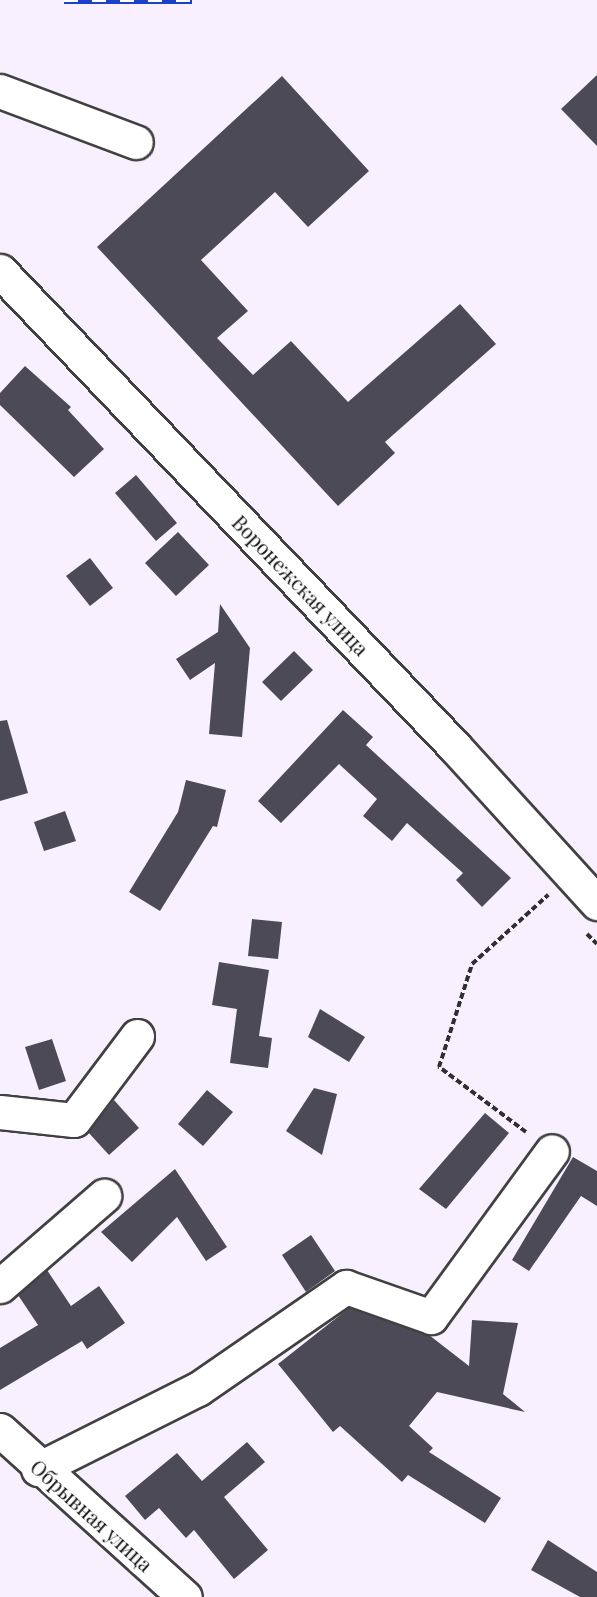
<!DOCTYPE html>
<meta charset="utf-8">
<style>
body{margin:0}
#map{position:relative;width:597px;height:1597px;overflow:hidden;background:#f9f0ff;font-family:"Playfair Display",serif}
div>[style]{position:absolute}
[style*='--x']{left:calc(var(--x)*1px);top:calc(var(--y)*1px);width:calc(var(--w)*1px);rotate:calc(var(--a)*1deg)}
.building>*{inset:0;background:#4d4a58}
.path>*{height:4px;margin-top:-2px;transform-origin:0;background:repeating-linear-gradient(90deg,#303030 0 6px,transparent 0 9px)}
.roads{filter:drop-shadow(2px 0 #414141) drop-shadow(-2px 0 #414141) drop-shadow(0 2px #414141) drop-shadow(0 -2px #414141)}
.minor>*{height:33px;margin:-16.5px;padding:0 16.5px;transform-origin:16.5px;border-radius:16.5px;background:#fff}
.rail>*{height:7px;margin-top:-3.5px;transform-origin:0;background:repeating-linear-gradient(90deg,#fff 0 14px,#1b41c9 0 28px);box-sizing:border-box;border-block:2px solid #1b41c9}
span{translate:-50% -50%;white-space:nowrap;text-align:center;line-height:1.15;-webkit-text-stroke:6px #fff;paint-order:stroke}
.street-label{font-size:20px;color:#0e0e0e}
</style>
<div id="map">
<div class="building">
<div style="clip-path:polygon(597px 75px,597px 146px,561px 109px)"></div>
<div style="clip-path:polygon(282px 76px,369px 171px,308px 227px,275px 192px,201px 260px,248px 311px,217px 338px,253px 375px,291px 341px,348px 402px,460px 304px,496px 344px,385px 442px,395px 453px,338px 506px,97px 247px)"></div>
<div style="clip-path:polygon(25px 366px,71px 407px,68px 410px,104px 449px,74px 477px,0 405px,0 393px)"></div>
<div style="clip-path:polygon(136px 475px,177px 523px,156px 541px,115px 493px)"></div>
<div style="clip-path:polygon(178px 532px,209px 565px,176px 596px,145px 563px)"></div>
<div style="clip-path:polygon(90px 558px,113px 588px,90px 606px,66px 576px)"></div>
<div style="clip-path:polygon(220px 604px,250px 648px,242px 737px,209px 734px,215px 663px,190px 680px,176px 659px,218px 632px)"></div>
<div style="clip-path:polygon(294px 651px,313px 670px,281px 701px,262px 682px)"></div>
<div style="clip-path:polygon(343px 710px,373px 737px,366px 745px,511px 878px,482px 907px,456px 880px,463px 873px,407px 823px,392px 841px,363px 816px,377px 799px,339px 764px,281px 823px,258px 801px)"></div>
<div style="clip-path:polygon(7px 720px,28px 793px,0 801px,0 721px)"></div>
<div style="clip-path:polygon(186px 780px,226px 790px,217px 827px,213px 826px,160px 911px,129px 892px,178px 812px)"></div>
<div style="clip-path:polygon(65px 811px,76px 841px,44px 851px,34px 822px)"></div>
<div style="clip-path:polygon(252px 919px,282px 922px,278px 959px,248px 956px)"></div>
<div style="clip-path:polygon(219px 962px,269px 970px,259px 1036px,272px 1038px,268px 1068px,230px 1063px,237px 1009px,212px 1005px)"></div>
<div style="clip-path:polygon(320px 1009px,365px 1037px,349px 1062px,308px 1037px)"></div>
<div style="clip-path:polygon(52px 1039px,66px 1081px,39px 1090px,25px 1047px)"></div>
<div style="clip-path:polygon(314px 1088px,337px 1094px,322px 1155px,286px 1131px)"></div>
<div style="clip-path:polygon(207px 1090px,233px 1112px,203px 1146px,178px 1124px)"></div>
<div style="clip-path:polygon(114px 1100px,139px 1128px,109px 1155px,88px 1132px)"></div>
<div style="clip-path:polygon(485px 1113px,509px 1133px,446px 1209px,419px 1189px)"></div>
<div style="clip-path:polygon(573px 1157px,597px 1171px,597px 1206px,581px 1196px,529px 1271px,512px 1260px)"></div>
<div style="clip-path:polygon(175px 1169px,227px 1247px,206px 1261px,177px 1217px,132px 1262px,101px 1232px)"></div>
<div style="clip-path:polygon(311px 1235px,335px 1271px,306px 1292px,282px 1255px)"></div>
<div style="clip-path:polygon(47px 1270px,71px 1306px,99px 1286px,125px 1323px,87px 1349px,82px 1341px,0 1390px,0 1348px,38px 1325px,18px 1295px)"></div>
<div style="clip-path:polygon(349px 1308px,429px 1335px,469px 1366px,472px 1320px,518px 1323px,503px 1394px,525px 1412px,437px 1392px,409px 1426px,433px 1448px,429px 1452px,501px 1498px,485px 1523px,408px 1475px,402px 1482px,340px 1426px,333px 1432px,278px 1364px)"></div>
<div style="clip-path:polygon(247px 1442px,265px 1462px,224px 1497px,268px 1550px,234px 1579px,194px 1530px,186px 1538px,159px 1508px,145px 1520px,125px 1496px,177px 1453px,202px 1481px)"></div>
<div style="clip-path:polygon(548px 1540px,597px 1572px,597px 1597px,580px 1597px,531px 1570px)"></div>
</div>
<div class="path">
<div style="--x:587;--y:934;--w:14;--a:45"></div>
<div style="--x:526;--y:1132;--w:109;--a:-143.2"></div>
<div style="--x:439;--y:1067;--w:108;--a:-72.2"></div>
<div style="--x:472;--y:964;--w:103;--a:-42.2"></div>
</div>
<div class="roads">
<div class="minor">
<div style="--x:0;--y:91;--w:145;--a:20.6"></div>
<div style="--x:0;--y:271;--w:658;--a:46.29"></div>
<div style="--x:455;--y:747;--w:211;--a:47.7"></div>
<div style="--x:0;--y:1112;--w:74;--a:6.2"></div>
<div style="--x:74;--y:1120;--w:105;--a:-53.1"></div>
<div style="--x:0;--y:1286;--w:138;--a:-40.9"></div>
<div style="--x:0;--y:1430;--w:249;--a:42.1"></div>
<div style="--x:38;--y:1469;--w:179;--a:-26.6"></div>
<div style="--x:198;--y:1389;--w:180;--a:-34.6"></div>
<div style="--x:346;--y:1287;--w:90;--a:19.4"></div>
<div style="--x:431;--y:1317;--w:205;--a:-53.9"></div>
</div>
</div>
<div class="rail">
<div style="--x:64;--y:0;--w:128;--a:0"></div>
</div>
<div class="street-label">
<span style="left:301px;top:585px;rotate:46deg">Воронежская улица</span>
<span style="left:92px;top:1515px;rotate:42deg">Обрывная улица</span>
</div>
</div>
